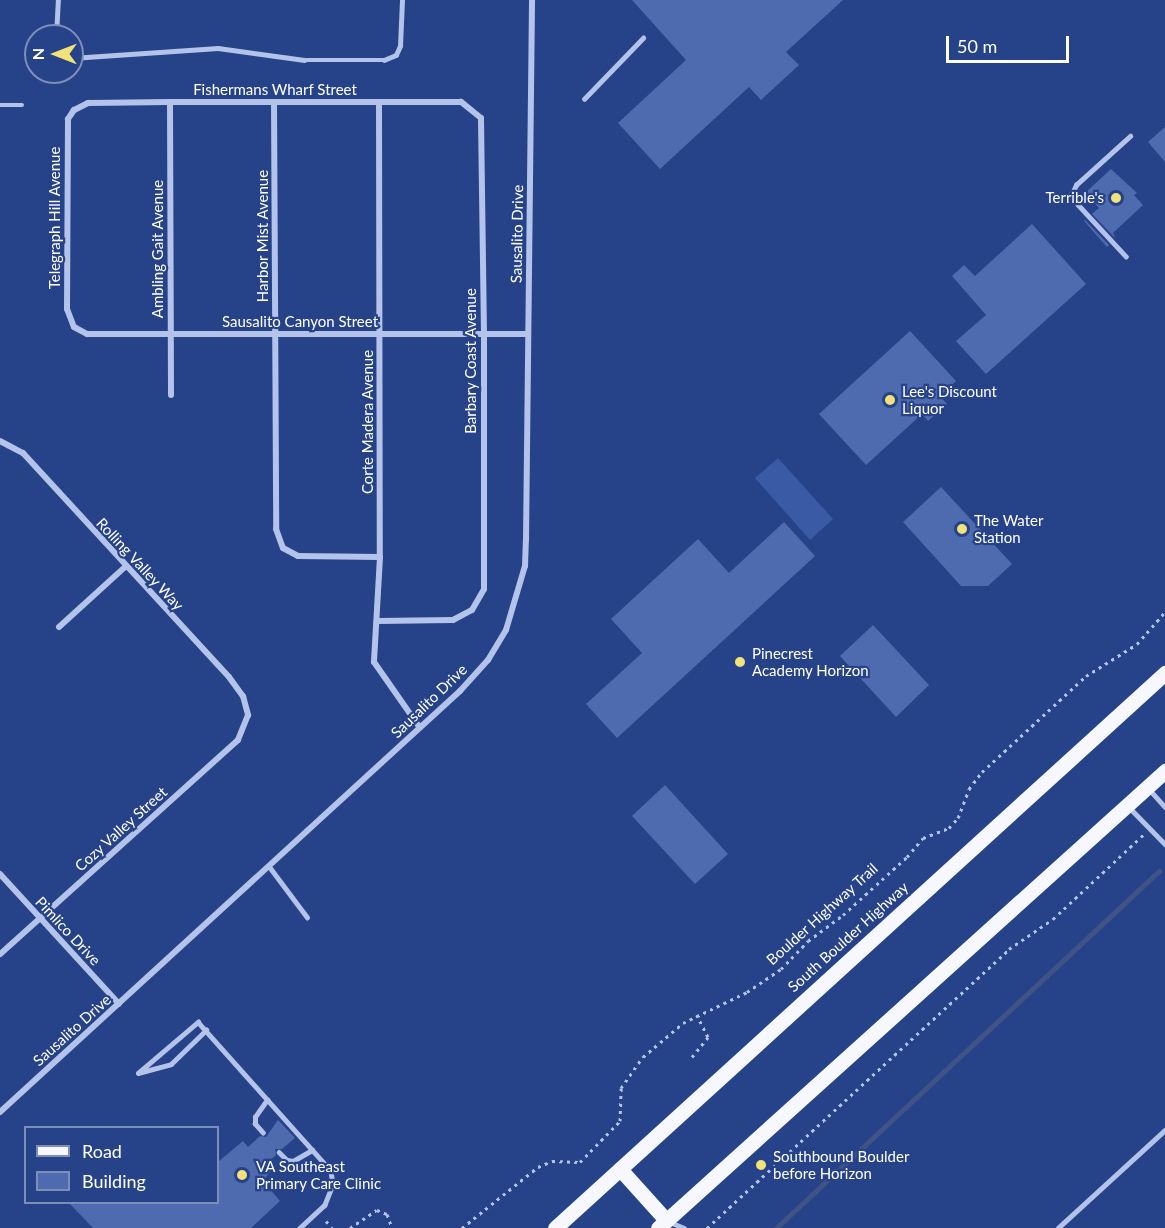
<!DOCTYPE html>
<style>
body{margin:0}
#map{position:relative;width:1165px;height:1228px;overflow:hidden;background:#264289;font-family:Lato,sans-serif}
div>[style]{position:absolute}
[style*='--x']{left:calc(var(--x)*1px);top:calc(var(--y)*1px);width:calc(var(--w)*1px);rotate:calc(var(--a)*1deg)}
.green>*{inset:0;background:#3a5aa5}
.stream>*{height:5px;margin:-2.5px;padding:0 2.5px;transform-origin:2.5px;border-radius:2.5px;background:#3f5387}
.building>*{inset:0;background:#4e6bb0}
.path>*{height:3px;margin-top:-1.5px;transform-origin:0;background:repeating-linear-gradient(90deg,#b3c3e9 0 3px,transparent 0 7.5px)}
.lane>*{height:4.5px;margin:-2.25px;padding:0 2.25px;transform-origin:2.25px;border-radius:2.25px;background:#b3c3e9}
.street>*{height:6px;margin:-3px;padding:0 3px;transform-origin:3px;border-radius:3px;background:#b3c3e9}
.primary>*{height:15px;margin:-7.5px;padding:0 7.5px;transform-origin:7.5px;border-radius:7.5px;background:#f6f8fe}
.dots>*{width:16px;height:16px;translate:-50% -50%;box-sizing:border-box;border:3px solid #264289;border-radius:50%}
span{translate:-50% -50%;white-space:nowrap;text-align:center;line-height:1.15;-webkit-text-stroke:4.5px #264289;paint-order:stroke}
.street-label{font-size:15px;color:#fff}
.poi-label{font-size:15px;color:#fff}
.right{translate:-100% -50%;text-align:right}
.left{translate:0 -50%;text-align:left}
.legend{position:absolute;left:24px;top:1126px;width:195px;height:78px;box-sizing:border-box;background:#264289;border:2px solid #7d8eb8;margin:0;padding:8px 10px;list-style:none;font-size:18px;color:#fff}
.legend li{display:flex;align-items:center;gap:12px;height:30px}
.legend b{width:30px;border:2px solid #7d8eb8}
.north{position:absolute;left:24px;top:24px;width:60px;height:60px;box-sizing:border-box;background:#264289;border:2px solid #7d8eb8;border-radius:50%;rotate:270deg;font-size:16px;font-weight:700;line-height:24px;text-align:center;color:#fff}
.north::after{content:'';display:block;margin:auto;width:21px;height:27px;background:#f2e277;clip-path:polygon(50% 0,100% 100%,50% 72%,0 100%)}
.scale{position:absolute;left:946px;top:36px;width:123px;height:27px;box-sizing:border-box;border:3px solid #fff;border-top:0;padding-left:8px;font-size:18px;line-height:21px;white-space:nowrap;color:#fff;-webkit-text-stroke:4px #264289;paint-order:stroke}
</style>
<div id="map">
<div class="green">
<div style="clip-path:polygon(778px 458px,833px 519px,810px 540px,755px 478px)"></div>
</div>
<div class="stream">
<div style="--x:776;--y:1228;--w:524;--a:-42.99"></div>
</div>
<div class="building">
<div style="clip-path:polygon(632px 0,843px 0,786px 52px,799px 65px,761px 100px,749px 87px,660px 169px,618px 123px,686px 60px)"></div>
<div style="clip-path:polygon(1165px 127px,1165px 162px,1148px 142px)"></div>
<div style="clip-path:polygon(1111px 169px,1137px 193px,1134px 195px,1143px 205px,1113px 233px,1116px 239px,1092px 214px,1099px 208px,1085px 193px)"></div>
<div style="clip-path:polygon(1085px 220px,1109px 245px,1107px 247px,1084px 221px)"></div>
<div style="clip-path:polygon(1032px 224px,1086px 284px,986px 374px,956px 341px,986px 315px,952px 276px,964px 265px,975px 276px)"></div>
<div style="clip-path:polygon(910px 331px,956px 381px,940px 396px,947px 404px,928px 421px,922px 414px,866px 465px,819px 414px)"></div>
<div style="clip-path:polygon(941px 487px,1012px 564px,988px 586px,961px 586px,903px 522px)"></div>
<div style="clip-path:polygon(784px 522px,815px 556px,617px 738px,586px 704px,642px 653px,611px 619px,698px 539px,729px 573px)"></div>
<div style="clip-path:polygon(873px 625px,929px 685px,896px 717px,840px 656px)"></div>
<div style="clip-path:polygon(665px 785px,728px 854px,695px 884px,632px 816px)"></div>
<div style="clip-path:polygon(278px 1120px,295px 1138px,282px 1149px,275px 1149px,276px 1155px,267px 1163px,272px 1169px,263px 1181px,280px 1201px,251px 1228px,93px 1228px,69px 1203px,218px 1203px,218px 1162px,243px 1141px,248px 1147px,260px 1136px,266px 1137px)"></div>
</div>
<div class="path">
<div style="--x:692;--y:1057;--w:26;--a:-51"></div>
<div style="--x:708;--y:1037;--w:25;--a:-117"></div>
<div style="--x:326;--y:1221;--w:9;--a:49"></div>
<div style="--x:350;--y:1228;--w:32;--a:-34"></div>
<div style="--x:377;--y:1210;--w:11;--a:22"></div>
<div style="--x:387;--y:1214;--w:15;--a:70"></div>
<div style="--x:462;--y:1228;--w:97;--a:-38.8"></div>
<div style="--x:538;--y:1167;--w:15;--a:-23"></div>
<div style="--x:552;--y:1161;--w:28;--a:2"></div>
<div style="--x:580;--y:1162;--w:57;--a:-45.7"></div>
<div style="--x:620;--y:1121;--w:33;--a:-88"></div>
<div style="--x:621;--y:1088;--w:38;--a:-55"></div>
<div style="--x:643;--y:1057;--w:52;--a:-40.4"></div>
<div style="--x:683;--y:1023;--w:71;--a:-25.8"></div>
<div style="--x:747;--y:992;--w:41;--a:-34.1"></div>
<div style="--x:781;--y:969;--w:39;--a:-46"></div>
<div style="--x:808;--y:941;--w:44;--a:-36.6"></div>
<div style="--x:843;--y:915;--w:86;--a:-42.2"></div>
<div style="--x:907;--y:857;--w:25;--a:-50"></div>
<div style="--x:923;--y:838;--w:28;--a:-21"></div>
<div style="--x:949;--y:828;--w:13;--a:-48"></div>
<div style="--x:958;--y:818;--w:31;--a:-69"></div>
<div style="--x:969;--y:789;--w:21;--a:-53"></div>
<div style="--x:982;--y:772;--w:142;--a:-42.7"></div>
<div style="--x:1086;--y:676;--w:60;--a:-32.1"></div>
<div style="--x:1137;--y:644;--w:43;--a:-48.8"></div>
<div style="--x:707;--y:1228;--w:411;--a:-42.7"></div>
<div style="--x:1009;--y:949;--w:53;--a:-34.3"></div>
<div style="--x:1053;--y:919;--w:125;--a:-43"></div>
</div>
<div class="lane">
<div style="--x:56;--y:36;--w:36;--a:-87"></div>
<div style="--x:72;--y:58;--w:146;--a:-3.9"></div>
<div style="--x:218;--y:48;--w:87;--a:7.9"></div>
<div style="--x:304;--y:60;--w:80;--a:0"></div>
<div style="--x:384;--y:60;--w:13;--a:-23"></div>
<div style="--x:396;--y:55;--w:10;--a:-66"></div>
<div style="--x:400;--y:46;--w:46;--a:-87.5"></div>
<div style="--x:584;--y:99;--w:85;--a:-46"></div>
<div style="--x:0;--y:105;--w:22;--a:0"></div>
<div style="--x:1126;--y:257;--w:75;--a:-132.8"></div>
<div style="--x:1075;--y:202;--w:9;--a:-111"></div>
<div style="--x:1072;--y:194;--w:10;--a:-66"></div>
<div style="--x:1076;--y:185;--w:73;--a:-42.2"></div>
<div style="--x:1149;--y:789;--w:24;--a:48"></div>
<div style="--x:1129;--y:807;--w:52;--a:45.8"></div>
<div style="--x:269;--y:866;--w:64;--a:53.3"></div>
<div style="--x:138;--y:1073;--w:79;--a:-40.4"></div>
<div style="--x:198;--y:1022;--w:200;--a:48.2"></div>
<div style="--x:331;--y:1171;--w:14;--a:82"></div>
<div style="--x:333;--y:1185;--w:22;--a:112"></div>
<div style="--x:325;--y:1205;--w:34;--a:137"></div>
<div style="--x:138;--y:1073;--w:34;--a:-15"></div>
<div style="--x:171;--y:1064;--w:49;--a:-44.2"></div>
<div style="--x:263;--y:1133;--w:12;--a:-132"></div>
<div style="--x:255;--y:1124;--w:7;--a:-90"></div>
<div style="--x:255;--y:1117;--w:21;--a:-55"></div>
<div style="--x:279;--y:1152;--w:11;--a:45"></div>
<div style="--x:287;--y:1160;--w:6;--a:9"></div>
<div style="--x:293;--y:1161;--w:22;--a:-30"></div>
<div style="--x:670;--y:1222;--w:15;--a:23"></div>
<div style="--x:1058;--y:1228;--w:145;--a:-42.5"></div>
</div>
<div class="street">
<div style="--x:170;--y:102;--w:293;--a:89.8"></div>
<div style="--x:274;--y:102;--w:427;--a:89.7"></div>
<div style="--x:276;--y:529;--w:20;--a:70"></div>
<div style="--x:283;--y:548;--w:17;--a:28"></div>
<div style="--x:298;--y:556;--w:82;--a:0.7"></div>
<div style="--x:379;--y:102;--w:455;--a:89.9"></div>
<div style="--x:380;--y:557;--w:105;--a:93.3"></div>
<div style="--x:374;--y:662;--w:80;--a:55.1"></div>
<div style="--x:0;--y:441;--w:26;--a:28"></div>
<div style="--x:23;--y:453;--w:304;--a:47.4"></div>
<div style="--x:229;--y:677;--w:24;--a:54"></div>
<div style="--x:243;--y:696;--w:20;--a:75"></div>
<div style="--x:248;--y:715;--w:27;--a:112"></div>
<div style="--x:238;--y:740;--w:320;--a:138"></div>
<div style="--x:377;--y:621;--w:76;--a:-0.8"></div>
<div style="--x:453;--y:620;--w:21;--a:-28"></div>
<div style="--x:472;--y:610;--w:24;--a:-60"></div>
<div style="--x:484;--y:589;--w:255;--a:-90"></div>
<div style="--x:484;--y:334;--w:216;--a:-90.8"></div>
<div style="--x:481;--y:118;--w:26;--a:-141"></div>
<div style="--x:461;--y:102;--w:291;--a:180"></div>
<div style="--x:170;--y:102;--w:82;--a:179.3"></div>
<div style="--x:88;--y:103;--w:16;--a:153"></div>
<div style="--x:74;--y:110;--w:11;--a:124"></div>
<div style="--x:68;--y:119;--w:190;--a:90.3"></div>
<div style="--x:67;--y:309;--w:19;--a:69"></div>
<div style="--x:74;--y:327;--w:15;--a:28"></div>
<div style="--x:87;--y:334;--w:441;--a:0"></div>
<div style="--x:59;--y:627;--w:89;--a:-42.3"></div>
<div style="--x:0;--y:874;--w:176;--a:47.5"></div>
<div style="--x:0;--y:1112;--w:624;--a:-42.47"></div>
<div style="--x:460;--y:691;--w:42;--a:-47.9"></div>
<div style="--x:488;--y:660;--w:35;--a:-59"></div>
<div style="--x:506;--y:630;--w:67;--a:-73.5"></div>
<div style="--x:525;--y:566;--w:26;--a:-88"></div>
<div style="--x:526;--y:540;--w:540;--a:-89.36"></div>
</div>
<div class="primary">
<div style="--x:620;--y:1169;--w:69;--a:48"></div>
<div style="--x:555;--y:1228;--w:825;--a:-42.3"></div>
<div style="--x:658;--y:1228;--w:683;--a:-42.03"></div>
</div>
<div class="dots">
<div style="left:1116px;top:198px;background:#f2e277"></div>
<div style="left:890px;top:400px;background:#f2e277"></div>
<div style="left:962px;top:529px;background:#f2e277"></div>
<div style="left:740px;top:662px;background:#f2e277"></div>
<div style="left:761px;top:1165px;background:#f2e277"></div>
<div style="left:242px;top:1175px;background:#f2e277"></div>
</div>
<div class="street-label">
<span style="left:275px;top:90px">Fishermans Wharf Street</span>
<span style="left:55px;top:218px;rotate:-90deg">Telegraph Hill Avenue</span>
<span style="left:517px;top:234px;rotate:-89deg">Sausalito Drive</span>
<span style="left:263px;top:236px;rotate:-90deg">Harbor Mist Avenue</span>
<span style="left:158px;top:249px;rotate:-90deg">Ambling Gait Avenue</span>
<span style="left:300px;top:322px">Sausalito Canyon Street</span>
<span style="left:471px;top:361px;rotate:-90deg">Barbary Coast Avenue</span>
<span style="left:368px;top:422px;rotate:-90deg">Corte Madera Avenue</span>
<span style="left:140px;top:564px;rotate:47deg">Rolling Valley Way</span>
<span style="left:429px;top:701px;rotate:-44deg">Sausalito Drive</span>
<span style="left:121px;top:829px;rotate:-42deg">Cozy Valley Street</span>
<span style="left:822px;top:914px;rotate:-42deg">Boulder Highway Trail</span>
<span style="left:68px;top:931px;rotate:47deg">Pimlico Drive</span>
<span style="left:848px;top:937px;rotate:-42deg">South Boulder Highway</span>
<span style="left:72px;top:1030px;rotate:-42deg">Sausalito Drive</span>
</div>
<div class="poi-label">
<span class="right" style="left:1104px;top:198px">Terrible's</span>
<span class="left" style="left:902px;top:400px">Lee's Discount<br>Liquor</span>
<span class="left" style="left:974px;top:529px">The Water<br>Station</span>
<span class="left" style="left:752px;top:662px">Pinecrest<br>Academy Horizon</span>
<span class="left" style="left:773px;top:1165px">Southbound Boulder<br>before Horizon</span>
<span class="left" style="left:256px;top:1175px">VA Southeast<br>Primary Care Clinic</span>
</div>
<ul class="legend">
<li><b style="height:8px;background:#f6f8fe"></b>Road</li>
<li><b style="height:16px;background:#4e6bb0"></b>Building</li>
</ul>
<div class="north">N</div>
<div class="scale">50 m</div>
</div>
